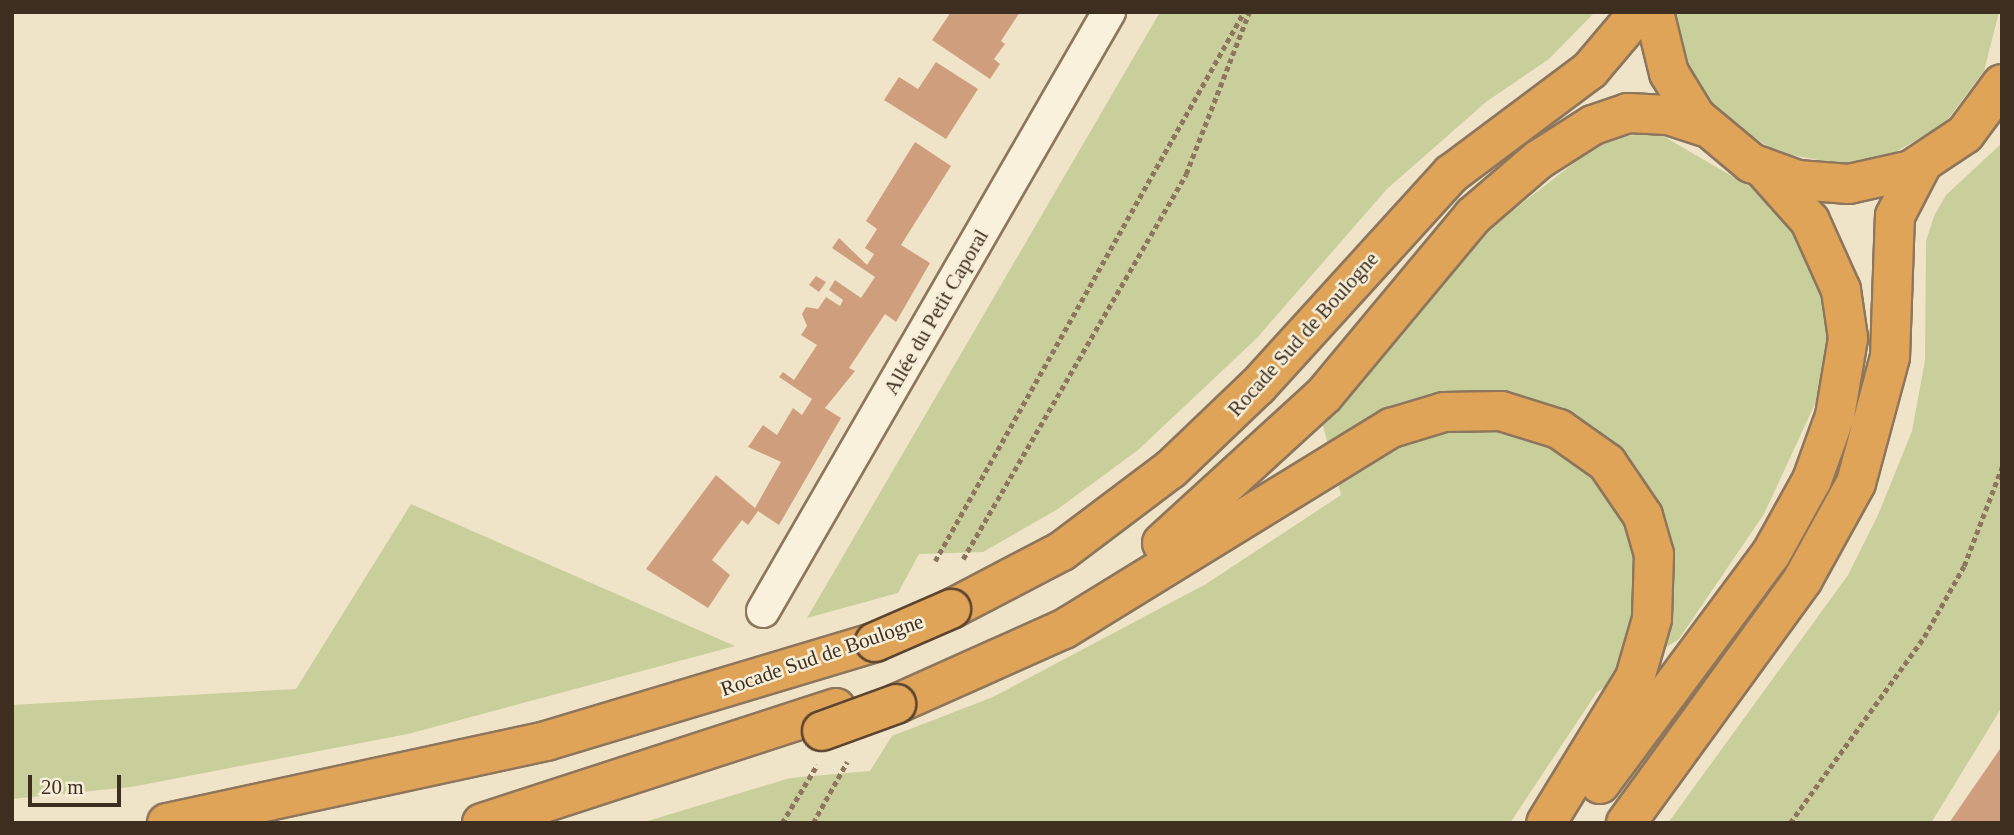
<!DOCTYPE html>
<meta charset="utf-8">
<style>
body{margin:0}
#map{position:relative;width:2014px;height:835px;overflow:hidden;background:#f0e4c8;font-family:"Times New Roman",serif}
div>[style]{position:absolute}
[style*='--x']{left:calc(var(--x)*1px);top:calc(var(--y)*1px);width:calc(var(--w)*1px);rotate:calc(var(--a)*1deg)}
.green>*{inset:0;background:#c9cf9b}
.building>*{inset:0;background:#cf9f7d}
.path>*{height:4.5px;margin-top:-2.25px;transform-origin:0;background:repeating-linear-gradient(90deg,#8d765c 0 5px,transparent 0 8.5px)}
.roads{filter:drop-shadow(2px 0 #8d765c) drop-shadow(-2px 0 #8d765c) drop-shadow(0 2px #8d765c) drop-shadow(0 -2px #8d765c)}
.minor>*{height:32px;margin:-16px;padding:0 16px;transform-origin:16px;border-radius:16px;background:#faf1dc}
.highway>*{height:38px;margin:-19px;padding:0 19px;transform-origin:19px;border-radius:19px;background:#e0a458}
.bridges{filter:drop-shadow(2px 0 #5b4430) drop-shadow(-2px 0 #5b4430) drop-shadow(0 2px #5b4430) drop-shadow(0 -2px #5b4430)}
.highway-bridge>*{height:38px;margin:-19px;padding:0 19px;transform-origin:19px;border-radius:19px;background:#e0a458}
span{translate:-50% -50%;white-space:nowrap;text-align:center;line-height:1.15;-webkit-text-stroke:5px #f7eed8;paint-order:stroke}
.street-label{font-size:21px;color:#3d2e20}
.frame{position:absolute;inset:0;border:14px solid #3d2e20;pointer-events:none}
.scale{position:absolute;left:28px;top:775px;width:93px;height:32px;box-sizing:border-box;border:4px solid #3d2e20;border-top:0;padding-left:9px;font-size:21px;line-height:24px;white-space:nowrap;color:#3d2e20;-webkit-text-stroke:5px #f7eed8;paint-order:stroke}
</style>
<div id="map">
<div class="green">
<div style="clip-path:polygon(1160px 12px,1595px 12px,1549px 59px,1486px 102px,1387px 189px,1256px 339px,1138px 450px,1058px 509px,983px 552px,919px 554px,898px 593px,807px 618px)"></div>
<div style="clip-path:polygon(1675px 12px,1999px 12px,1984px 71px,1945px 123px,1889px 156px,1840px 164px,1776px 152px,1722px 116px,1692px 76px)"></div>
<div style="clip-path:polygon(1656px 132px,1756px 190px,1790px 223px,1823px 288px,1832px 367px,1764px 514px,1679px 639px,1597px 692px,1510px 823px,641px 823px,790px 778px,870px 771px,892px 736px,993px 697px,1206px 584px,1341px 495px,1322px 422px,1414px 309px,1494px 225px,1605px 139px)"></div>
<div style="clip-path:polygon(2002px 143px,2002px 707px,1931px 823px,1668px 823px,1848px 575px,1878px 515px,1912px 431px,1925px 360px,1926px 241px,1934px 216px,1946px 195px)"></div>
<div style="clip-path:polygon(411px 504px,735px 646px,408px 734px,131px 787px,12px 799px,12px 705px,296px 689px)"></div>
</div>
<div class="building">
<div style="clip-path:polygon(951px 12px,1020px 12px,1001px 41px,1005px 44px,994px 59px,1000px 64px,990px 79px,932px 40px)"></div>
<div style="clip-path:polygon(936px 62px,978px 89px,946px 139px,884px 100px,899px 77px,918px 89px)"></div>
<div style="clip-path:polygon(915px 142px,951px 166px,901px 245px,930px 263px,896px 322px,885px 314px,849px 368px,855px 371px,825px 408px,841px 418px,779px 525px,758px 511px,748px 525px,742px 520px,712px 560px,730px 575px,708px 608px,646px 569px,716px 475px,755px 508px,781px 462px,748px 447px,763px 425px,777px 435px,793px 408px,802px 415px,812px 399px,779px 377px,783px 372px,794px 380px,817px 345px,801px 335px,807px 326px,802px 314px,806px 307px,818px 309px,826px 297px,840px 306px,843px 300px,829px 290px,835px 280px,861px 298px,875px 277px,832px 248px,839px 238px,867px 265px,874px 254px,865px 248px,877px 229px,866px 221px)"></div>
<div style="clip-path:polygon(816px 276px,826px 282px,819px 292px,809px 285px)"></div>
<div style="clip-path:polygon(2002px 746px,2002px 823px,1949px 823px)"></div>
</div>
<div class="path">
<div style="--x:963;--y:559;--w:445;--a:-59.9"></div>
<div style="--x:1186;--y:174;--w:174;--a:-68.7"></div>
<div style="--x:935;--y:561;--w:630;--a:-60.63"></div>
<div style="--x:782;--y:823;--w:68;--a:-58.9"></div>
<div style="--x:813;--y:823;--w:70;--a:-60.9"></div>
<div style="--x:1790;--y:823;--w:229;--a:-54.2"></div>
<div style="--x:1924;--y:637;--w:81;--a:-60.6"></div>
<div style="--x:1964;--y:566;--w:106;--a:-69"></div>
</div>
<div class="roads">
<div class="minor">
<div style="--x:763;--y:611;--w:692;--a:-59.99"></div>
</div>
<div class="highway">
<div style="--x:1654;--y:12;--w:63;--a:76.2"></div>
<div style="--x:1669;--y:73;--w:52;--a:58.5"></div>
<div style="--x:1696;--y:117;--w:72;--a:39.9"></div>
<div style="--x:1751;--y:163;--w:50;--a:19.9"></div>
<div style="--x:1798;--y:180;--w:51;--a:4.5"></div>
<div style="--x:1849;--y:184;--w:64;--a:-12.7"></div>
<div style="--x:1911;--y:170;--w:65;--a:-33.7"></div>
<div style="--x:1965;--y:134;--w:62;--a:-53.5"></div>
<div style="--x:1162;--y:543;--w:219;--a:-42.4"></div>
<div style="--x:1324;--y:395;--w:233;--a:-50.2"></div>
<div style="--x:1473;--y:216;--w:86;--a:-40.7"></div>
<div style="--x:1538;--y:160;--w:65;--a:-32.5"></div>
<div style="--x:1593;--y:125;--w:37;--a:-19"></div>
<div style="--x:1628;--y:113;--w:40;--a:2.9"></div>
<div style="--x:1668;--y:115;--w:38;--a:18"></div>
<div style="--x:951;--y:609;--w:125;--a:-27.6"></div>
<div style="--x:1062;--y:551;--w:136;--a:-37"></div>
<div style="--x:1171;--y:469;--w:120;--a:-43.7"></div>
<div style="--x:1258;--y:386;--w:287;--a:-47.7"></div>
<div style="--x:1451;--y:174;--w:174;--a:-36.8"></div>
<div style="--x:1590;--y:70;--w:76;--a:-49.8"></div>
<div style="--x:896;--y:704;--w:184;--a:-24.1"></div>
<div style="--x:1064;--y:629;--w:384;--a:-31.6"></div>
<div style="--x:1391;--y:428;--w:55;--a:-16.8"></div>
<div style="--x:1444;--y:412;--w:57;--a:-1"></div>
<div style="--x:1501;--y:411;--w:61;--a:17.2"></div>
<div style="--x:1559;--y:429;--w:59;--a:35.3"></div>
<div style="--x:1607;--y:463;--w:64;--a:55.8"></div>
<div style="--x:1643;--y:516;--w:40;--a:74"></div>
<div style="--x:1654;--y:554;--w:65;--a:91.8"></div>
<div style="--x:1652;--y:619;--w:61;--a:106.1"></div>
<div style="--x:1635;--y:678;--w:170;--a:121.5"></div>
<div style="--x:1600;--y:784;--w:287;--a:-53.4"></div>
<div style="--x:1771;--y:554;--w:85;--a:-61"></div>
<div style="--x:1812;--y:480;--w:68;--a:-70.2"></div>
<div style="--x:1835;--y:416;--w:79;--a:-80.5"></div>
<div style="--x:1848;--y:338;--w:49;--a:-98.3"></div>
<div style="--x:1841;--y:290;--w:76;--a:-114.2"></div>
<div style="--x:1810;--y:221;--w:72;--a:-131.6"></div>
<div style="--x:167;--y:823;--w:388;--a:-12.2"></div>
<div style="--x:546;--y:741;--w:344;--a:-16.7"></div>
<div style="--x:482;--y:823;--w:372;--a:-18"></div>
<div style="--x:1626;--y:823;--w:301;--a:-54"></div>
<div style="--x:1803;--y:579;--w:110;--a:-61.1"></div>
<div style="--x:1856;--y:483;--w:131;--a:-74.9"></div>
<div style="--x:1890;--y:357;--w:141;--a:-88"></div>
<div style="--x:1895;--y:216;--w:59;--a:-62.6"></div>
</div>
</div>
<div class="bridges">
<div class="highway-bridge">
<div style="--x:875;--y:642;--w:83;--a:-23.5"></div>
<div style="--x:822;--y:731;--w:79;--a:-20"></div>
</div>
</div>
<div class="street-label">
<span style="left:936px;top:312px;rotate:-60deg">Allée du Petit Caporal</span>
<span style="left:1303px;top:334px;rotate:-48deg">Rocade Sud de Boulogne</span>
<span style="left:822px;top:655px;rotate:-19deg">Rocade Sud de Boulogne</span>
</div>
<div class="frame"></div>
<div class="scale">20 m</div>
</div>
